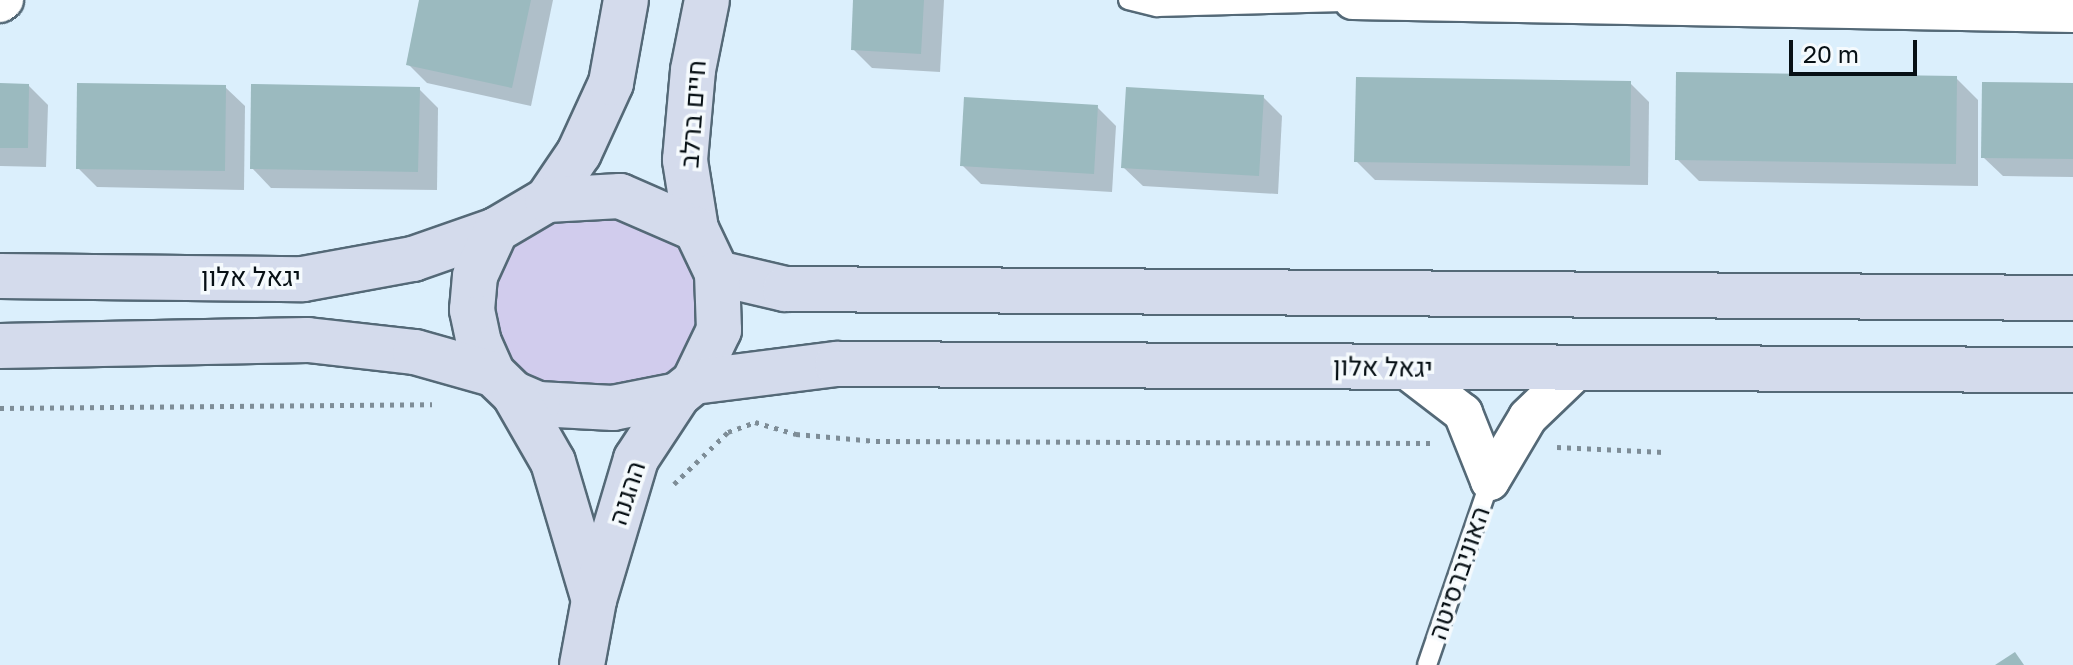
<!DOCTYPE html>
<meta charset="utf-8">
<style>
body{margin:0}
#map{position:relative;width:2073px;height:665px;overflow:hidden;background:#dbeffc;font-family:"Golos Text",Heebo,sans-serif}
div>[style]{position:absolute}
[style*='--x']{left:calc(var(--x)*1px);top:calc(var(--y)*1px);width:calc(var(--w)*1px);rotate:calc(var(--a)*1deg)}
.green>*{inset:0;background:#d1cced}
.shadow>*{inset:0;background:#0003}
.building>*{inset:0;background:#9bbabf}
.path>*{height:5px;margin-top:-2.5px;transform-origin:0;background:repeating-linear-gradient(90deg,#7e8d97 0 4px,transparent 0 10px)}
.roads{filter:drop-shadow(2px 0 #546977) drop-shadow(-2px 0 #546977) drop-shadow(0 2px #546977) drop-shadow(0 -2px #546977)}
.lane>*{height:18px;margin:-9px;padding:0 9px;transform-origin:9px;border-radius:9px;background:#fff}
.street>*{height:38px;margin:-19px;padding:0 19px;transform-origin:19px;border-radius:19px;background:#fff}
.secondary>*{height:44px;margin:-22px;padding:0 22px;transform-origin:22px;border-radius:22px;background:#d4dbec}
span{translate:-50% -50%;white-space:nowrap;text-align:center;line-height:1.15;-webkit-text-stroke:7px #f5fafd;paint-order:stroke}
.street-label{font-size:26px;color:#071015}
.scale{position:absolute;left:1789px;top:40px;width:128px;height:36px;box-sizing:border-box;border:4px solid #071015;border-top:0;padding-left:10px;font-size:24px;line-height:28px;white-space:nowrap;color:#071015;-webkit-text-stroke:6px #f5fafd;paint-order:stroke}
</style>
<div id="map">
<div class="green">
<div style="clip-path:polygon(657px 213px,713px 276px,689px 379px,541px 397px,484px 343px,500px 231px,526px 214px)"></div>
</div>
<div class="shadow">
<div style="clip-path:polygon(421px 0,553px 0,531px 106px,427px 83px,408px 64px)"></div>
<div style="clip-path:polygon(855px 0,944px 0,940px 72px,872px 68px,853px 49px)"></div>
<div style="clip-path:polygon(1956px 78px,1978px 100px,1978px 186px,1699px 181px,1677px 159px)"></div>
<div style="clip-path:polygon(1630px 83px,1649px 102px,1648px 185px,1375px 180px,1356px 161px)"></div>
<div style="clip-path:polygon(0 85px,29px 86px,48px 105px,46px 167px,0 166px)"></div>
<div style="clip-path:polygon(2073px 85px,2073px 177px,2003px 176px,1983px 157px)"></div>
<div style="clip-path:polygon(225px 87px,245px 106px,244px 190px,97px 187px,78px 168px)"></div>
<div style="clip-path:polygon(419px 89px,438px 108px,437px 190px,271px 188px,252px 168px)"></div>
<div style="clip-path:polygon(1263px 97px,1282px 116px,1278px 194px,1143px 186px,1123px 167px)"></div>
<div style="clip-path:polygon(1097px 107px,1116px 126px,1112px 192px,981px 184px,962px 165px)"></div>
</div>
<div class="building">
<div style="clip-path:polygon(419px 0,531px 0,512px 88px,406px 65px)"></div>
<div style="clip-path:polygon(853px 0,924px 0,921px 54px,851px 50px)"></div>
<div style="clip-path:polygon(1676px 72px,1957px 76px,1956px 164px,1675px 160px)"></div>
<div style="clip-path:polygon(1356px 77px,1631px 81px,1630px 166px,1354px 162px)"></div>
<div style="clip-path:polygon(1982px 82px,2073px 83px,2073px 159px,1981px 158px)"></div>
<div style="clip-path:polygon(0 83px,29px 84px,28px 148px,0 148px)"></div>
<div style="clip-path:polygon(77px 83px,226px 85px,225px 171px,76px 169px)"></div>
<div style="clip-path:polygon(251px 84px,420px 87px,418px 172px,250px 169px)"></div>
<div style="clip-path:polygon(1126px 87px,1264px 95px,1259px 176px,1121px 168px)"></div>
<div style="clip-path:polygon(964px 97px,1098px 105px,1094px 174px,960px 166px)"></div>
<div style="clip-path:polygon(2015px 652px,2024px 665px,1995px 665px)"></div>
</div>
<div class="path">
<div style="--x:0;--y:408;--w:432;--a:-0.5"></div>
<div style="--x:1557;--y:447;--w:107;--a:2.7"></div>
<div style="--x:674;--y:484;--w:75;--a:-43.9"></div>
<div style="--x:728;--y:432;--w:29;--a:-20"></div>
<div style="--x:755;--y:422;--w:43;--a:16.3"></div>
<div style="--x:796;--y:434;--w:80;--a:5"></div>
<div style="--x:876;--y:441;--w:556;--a:0.21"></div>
</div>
<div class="roads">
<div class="lane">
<div style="--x:1128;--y:0;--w:30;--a:14"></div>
<div style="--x:1157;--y:7;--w:196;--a:-1.5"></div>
<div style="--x:1427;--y:665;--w:194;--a:-71.1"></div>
</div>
<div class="street">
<div style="--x:1353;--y:0;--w:720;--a:1.03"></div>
<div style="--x:0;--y:3;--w:5;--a:-37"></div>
<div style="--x:1403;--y:367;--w:76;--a:37.5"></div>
<div style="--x:1463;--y:413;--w:73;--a:68.3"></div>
<div style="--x:1490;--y:481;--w:74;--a:-59.3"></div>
<div style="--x:1528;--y:417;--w:69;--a:-43.8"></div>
</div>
<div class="secondary">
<div style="--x:547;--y:200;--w:57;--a:-55.8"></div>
<div style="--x:579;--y:153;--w:77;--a:-65.4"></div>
<div style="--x:611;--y:83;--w:84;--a:-79.8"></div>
<div style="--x:696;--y:229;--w:70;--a:-99.1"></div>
<div style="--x:685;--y:160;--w:90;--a:-84.9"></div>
<div style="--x:693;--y:70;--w:71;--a:-78.7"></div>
<div style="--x:717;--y:273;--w:70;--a:13.2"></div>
<div style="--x:785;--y:289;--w:1288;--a:0.4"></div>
<div style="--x:0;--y:276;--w:303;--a:0.6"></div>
<div style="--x:303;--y:279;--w:112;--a:-10.3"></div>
<div style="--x:413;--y:259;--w:88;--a:-19.3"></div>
<div style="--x:496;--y:230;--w:59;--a:-30.5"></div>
<div style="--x:547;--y:200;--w:73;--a:-3.1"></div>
<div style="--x:620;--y:196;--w:83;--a:23.5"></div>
<div style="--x:696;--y:229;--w:49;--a:64.5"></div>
<div style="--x:717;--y:273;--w:57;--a:88"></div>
<div style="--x:719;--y:330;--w:58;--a:115.7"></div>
<div style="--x:694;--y:382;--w:21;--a:141"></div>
<div style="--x:678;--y:395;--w:66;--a:168.7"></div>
<div style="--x:613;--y:408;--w:75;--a:-176.9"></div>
<div style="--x:538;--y:404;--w:26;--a:-157"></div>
<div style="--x:514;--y:394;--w:29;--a:-136"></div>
<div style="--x:493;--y:374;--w:34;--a:-114"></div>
<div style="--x:479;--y:343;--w:34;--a:-102"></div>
<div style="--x:472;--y:310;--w:34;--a:-85"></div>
<div style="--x:475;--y:276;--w:51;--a:-65.5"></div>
<div style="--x:0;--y:346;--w:308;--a:-1.1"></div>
<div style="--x:308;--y:340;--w:108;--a:6.4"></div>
<div style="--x:415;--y:352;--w:81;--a:15.8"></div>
<div style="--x:694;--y:382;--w:144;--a:-7.2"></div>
<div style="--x:837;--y:364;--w:1236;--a:0.28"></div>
<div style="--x:514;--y:394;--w:78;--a:60.2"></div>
<div style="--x:553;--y:462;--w:144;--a:73.5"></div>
<div style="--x:582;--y:665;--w:66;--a:-79.5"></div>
<div style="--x:594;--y:600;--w:147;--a:-73.4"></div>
<div style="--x:636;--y:459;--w:77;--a:-56.7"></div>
</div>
</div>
<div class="street-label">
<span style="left:693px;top:114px;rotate:-86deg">חיים ברלב</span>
<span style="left:251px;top:277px">יגאל אלון</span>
<span style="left:1383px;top:367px;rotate:1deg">יגאל אלון</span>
<span style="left:627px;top:493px;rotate:-72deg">ההגנה</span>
<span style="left:1459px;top:573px;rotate:-71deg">האוניברסיטה</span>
</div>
<div class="scale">20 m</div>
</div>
